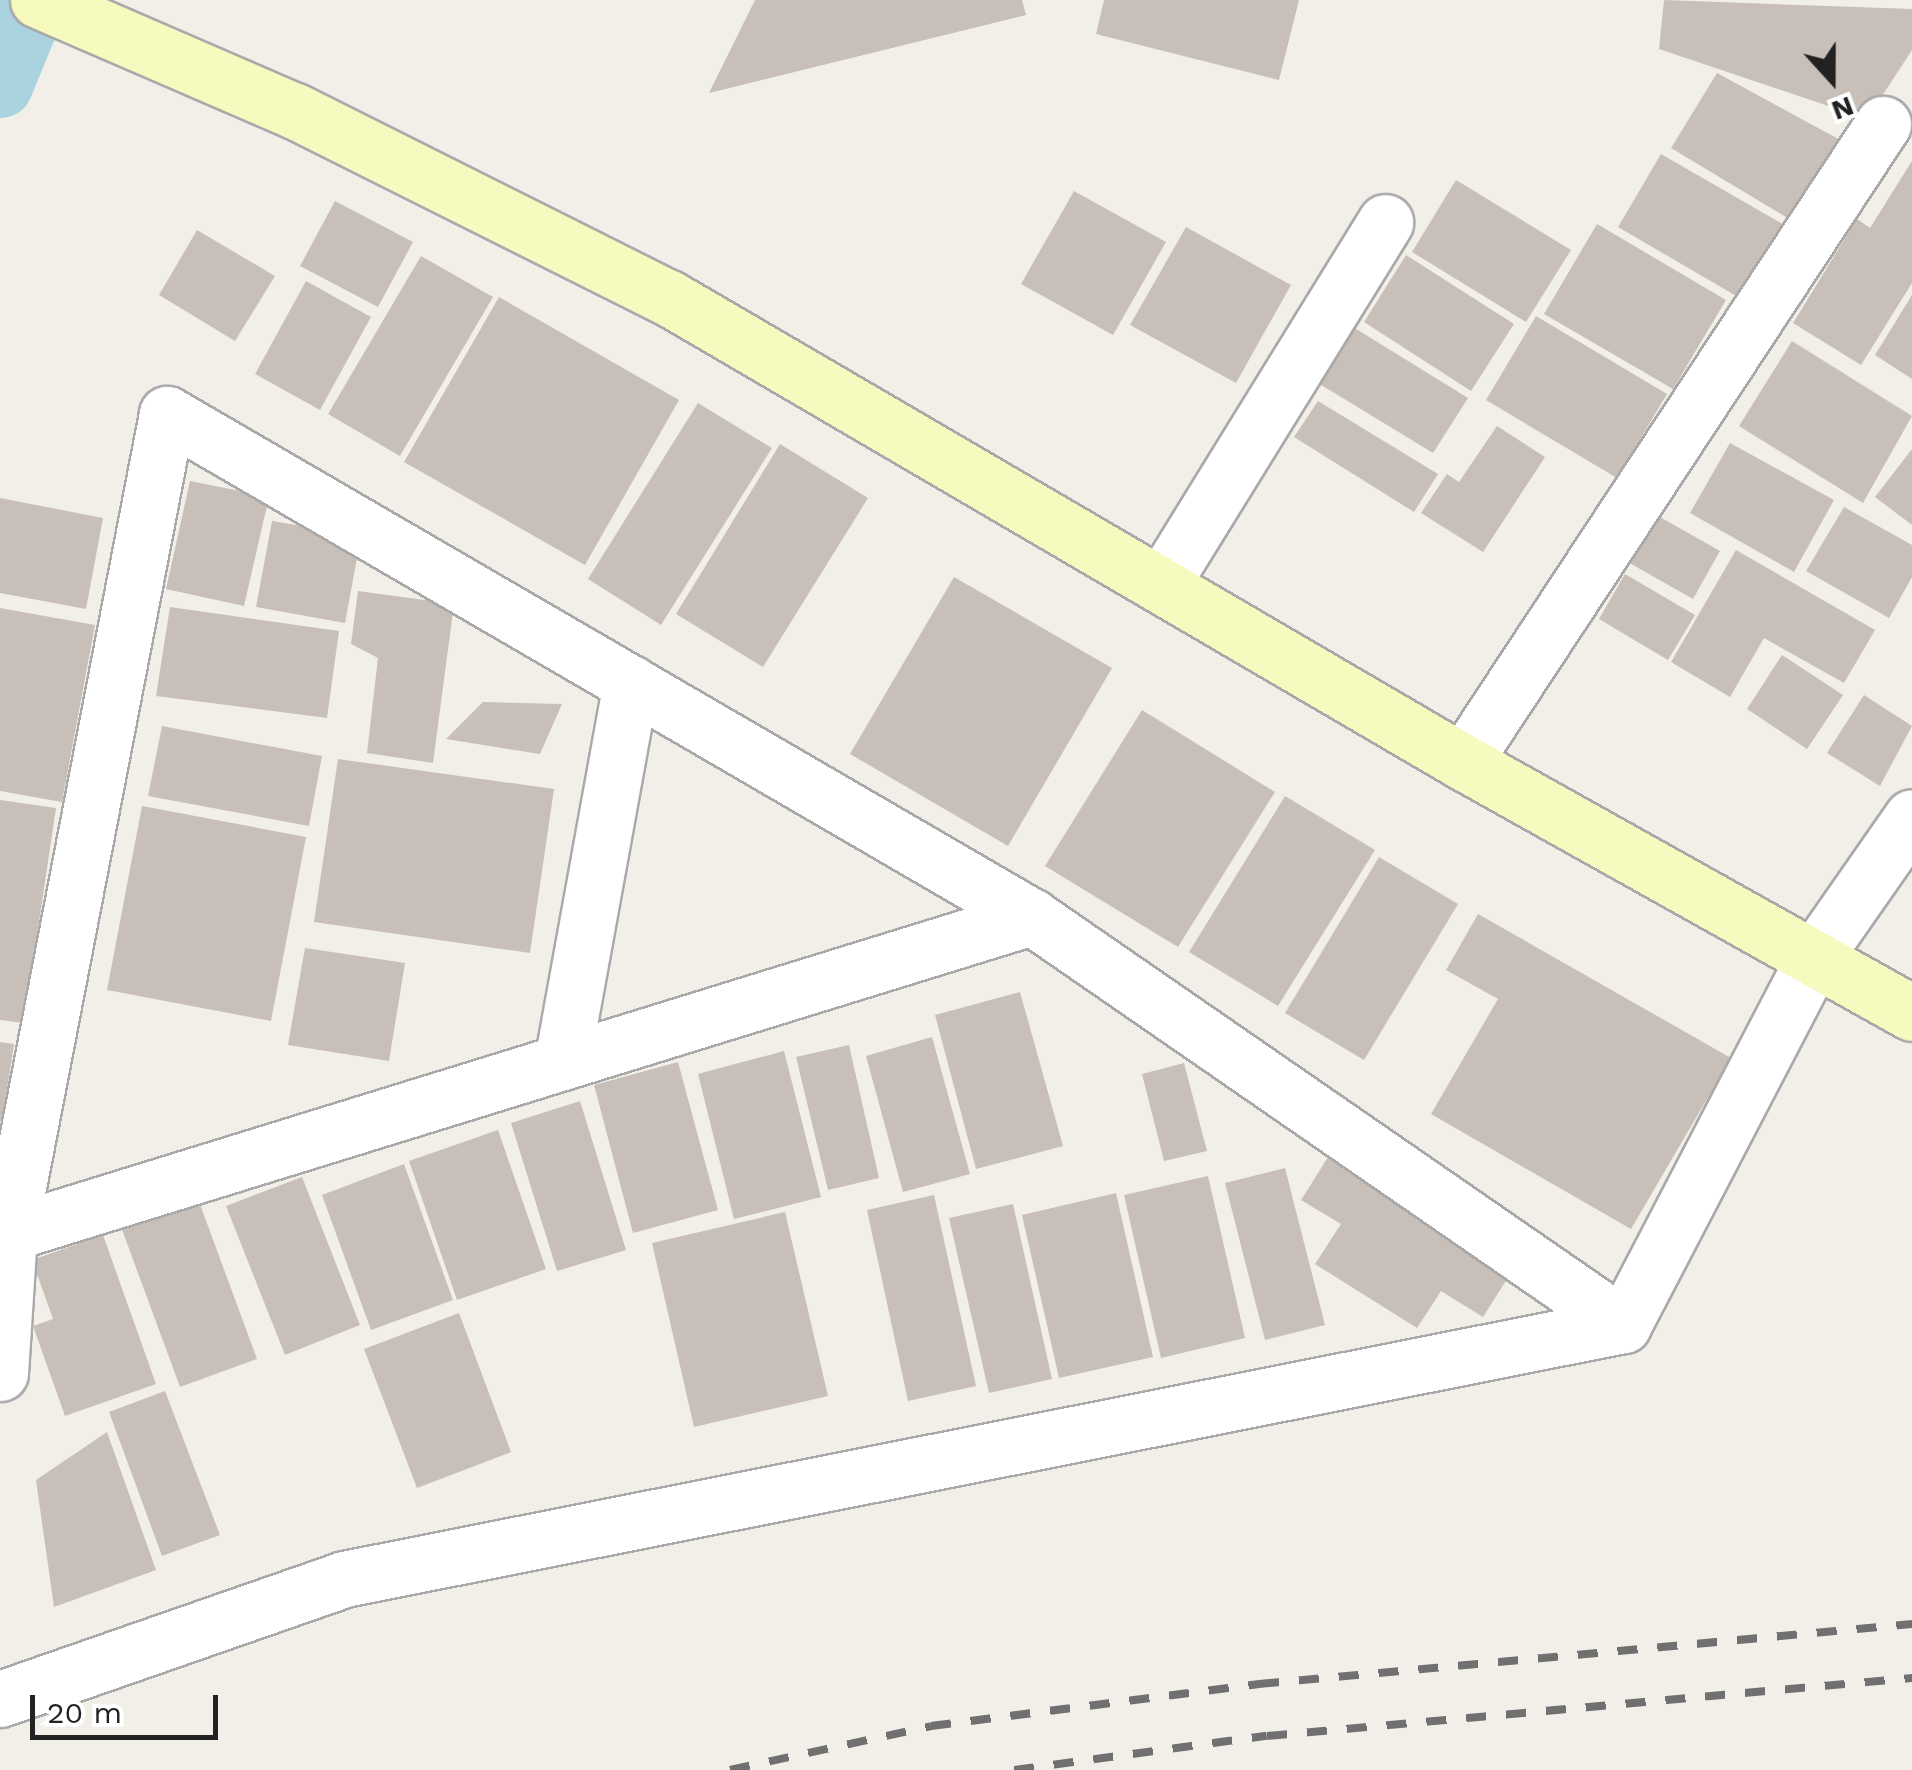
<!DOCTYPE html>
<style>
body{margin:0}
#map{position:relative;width:1912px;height:1770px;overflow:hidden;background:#f2efe9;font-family:"Work Sans",sans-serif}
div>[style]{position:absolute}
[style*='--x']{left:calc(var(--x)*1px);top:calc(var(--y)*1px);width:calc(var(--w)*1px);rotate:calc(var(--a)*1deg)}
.canal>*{height:65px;margin:-32.5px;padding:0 32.5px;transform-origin:32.5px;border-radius:32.5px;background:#aad3df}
.building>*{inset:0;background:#c7bfb8}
.roads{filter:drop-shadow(2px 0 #a9a9a9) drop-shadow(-2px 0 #a9a9a9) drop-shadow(0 2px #a9a9a9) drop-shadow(0 -2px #a9a9a9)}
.minor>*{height:55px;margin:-27.5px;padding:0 27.5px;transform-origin:27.5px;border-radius:27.5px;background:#fff}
.secondary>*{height:55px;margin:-27.5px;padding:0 27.5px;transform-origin:27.5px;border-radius:27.5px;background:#f7fabf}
.rail>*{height:8px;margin-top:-4px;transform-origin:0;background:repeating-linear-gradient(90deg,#707070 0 20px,transparent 0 40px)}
span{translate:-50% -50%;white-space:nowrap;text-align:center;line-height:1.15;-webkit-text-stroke:8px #fff;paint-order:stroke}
.north{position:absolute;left:1782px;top:30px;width:100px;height:100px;-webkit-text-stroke:8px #fff;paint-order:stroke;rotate:159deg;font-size:28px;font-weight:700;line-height:40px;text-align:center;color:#222}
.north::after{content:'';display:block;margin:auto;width:35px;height:45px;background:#222;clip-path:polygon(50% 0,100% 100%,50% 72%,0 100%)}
.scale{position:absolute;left:30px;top:1695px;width:188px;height:45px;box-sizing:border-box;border:5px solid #222;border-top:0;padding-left:12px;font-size:30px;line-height:35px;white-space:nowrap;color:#222;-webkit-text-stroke:8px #fff;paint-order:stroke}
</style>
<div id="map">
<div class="canal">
<div style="--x:0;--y:85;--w:92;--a:-67.6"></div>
</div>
<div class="building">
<div style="clip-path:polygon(755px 0,1022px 0,1026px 15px,709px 93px)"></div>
<div style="clip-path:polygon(1104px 0,1299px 0,1279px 80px,1096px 34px)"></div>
<div style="clip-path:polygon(1664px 0,1912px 9px,1912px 50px,1867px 119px,1659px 49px)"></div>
<div style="clip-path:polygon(1717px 73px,1844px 142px,1794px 222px,1671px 148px)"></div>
<div style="clip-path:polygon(1661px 154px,1793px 230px,1750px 304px,1618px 227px)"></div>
<div style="clip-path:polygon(1912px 161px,1912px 283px,1861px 365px,1793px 323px,1857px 219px,1870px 228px)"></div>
<div style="clip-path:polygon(1456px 180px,1571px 250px,1526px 322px,1412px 252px)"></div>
<div style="clip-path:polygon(1074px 191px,1166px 242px,1113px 335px,1021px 284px)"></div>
<div style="clip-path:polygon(335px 201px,413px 242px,378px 307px,300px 266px)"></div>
<div style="clip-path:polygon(1597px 224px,1726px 300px,1673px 389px,1544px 314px)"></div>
<div style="clip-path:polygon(1186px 227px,1291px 285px,1236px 383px,1130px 325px)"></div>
<div style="clip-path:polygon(197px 230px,275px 276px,235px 341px,159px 295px)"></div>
<div style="clip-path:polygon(1406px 255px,1514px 324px,1471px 391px,1364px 322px)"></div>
<div style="clip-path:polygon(421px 256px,493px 297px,400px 456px,328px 414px)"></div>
<div style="clip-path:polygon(306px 281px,371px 317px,320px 410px,255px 374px)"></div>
<div style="clip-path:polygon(1912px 295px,1912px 379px,1875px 355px)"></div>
<div style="clip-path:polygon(499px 297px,679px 400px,585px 565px,404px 462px)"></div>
<div style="clip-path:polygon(1536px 316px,1667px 394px,1617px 478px,1486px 400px)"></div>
<div style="clip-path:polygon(1353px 327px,1468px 398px,1433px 453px,1318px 383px)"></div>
<div style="clip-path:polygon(1792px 341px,1912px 416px,1863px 503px,1739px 426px)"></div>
<div style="clip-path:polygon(1318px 401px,1438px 474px,1414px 512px,1294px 437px)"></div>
<div style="clip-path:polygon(698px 403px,772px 448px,661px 625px,588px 579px)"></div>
<div style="clip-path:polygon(1497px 426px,1545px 457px,1483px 552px,1421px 513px,1447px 474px,1459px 482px)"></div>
<div style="clip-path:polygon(1730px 443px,1834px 500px,1794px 572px,1690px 513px)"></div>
<div style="clip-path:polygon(780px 444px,868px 498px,763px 667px,676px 614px)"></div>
<div style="clip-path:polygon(1912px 449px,1912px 525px,1875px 497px)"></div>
<div style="clip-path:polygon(190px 481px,269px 497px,244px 606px,166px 589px)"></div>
<div style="clip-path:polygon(0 498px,103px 518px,86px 609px,0 593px)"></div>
<div style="clip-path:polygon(1844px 507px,1912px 545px,1912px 577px,1889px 618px,1806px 571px)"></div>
<div style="clip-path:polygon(1653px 513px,1720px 551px,1693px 599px,1626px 561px)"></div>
<div style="clip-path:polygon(272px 521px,361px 536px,345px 623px,256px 607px)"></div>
<div style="clip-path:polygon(1736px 550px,1875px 630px,1844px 683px,1764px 638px,1730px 697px,1671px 662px)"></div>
<div style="clip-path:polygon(1625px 574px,1695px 615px,1668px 660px,1599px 619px)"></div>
<div style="clip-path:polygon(954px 577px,1112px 668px,1008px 846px,850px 754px)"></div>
<div style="clip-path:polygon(358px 591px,454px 604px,433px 763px,367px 753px,378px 658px,351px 644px)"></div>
<div style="clip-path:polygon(170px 607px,339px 631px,327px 718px,156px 696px)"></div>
<div style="clip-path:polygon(0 608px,95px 625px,62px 802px,0 791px)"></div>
<div style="clip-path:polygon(1782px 655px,1843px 695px,1807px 749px,1747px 709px)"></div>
<div style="clip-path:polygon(1864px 695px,1912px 726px,1880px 786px,1827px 753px)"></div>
<div style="clip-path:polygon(483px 702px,562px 704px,540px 754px,446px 739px)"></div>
<div style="clip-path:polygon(1142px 710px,1275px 792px,1178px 947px,1045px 866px)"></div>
<div style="clip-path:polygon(162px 726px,322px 756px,309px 826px,148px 796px)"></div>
<div style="clip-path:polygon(338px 759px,554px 789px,530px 953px,314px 922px)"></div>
<div style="clip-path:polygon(1285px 796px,1375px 850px,1278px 1006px,1189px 952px)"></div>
<div style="clip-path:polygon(0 800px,56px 808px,24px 1023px,0 1020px)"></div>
<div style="clip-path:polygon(142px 806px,306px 837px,271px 1021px,107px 990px)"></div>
<div style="clip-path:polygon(1379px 857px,1458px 904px,1364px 1060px,1285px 1013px)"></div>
<div style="clip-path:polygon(1478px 914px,1731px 1058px,1631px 1229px,1431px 1114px,1498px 999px,1446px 970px)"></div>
<div style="clip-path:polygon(305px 948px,405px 963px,389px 1061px,288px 1045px)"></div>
<div style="clip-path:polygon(1020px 992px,1063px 1146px,976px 1169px,935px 1015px)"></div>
<div style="clip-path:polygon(932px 1037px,970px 1174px,903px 1192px,866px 1056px)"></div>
<div style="clip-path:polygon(0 1042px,14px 1044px,2px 1121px,0 1121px)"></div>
<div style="clip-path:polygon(849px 1045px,879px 1178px,828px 1190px,796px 1057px)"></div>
<div style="clip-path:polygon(784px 1051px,821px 1197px,734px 1219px,698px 1074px)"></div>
<div style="clip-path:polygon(678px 1062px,718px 1210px,633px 1233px,594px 1085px)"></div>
<div style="clip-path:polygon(1184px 1063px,1207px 1151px,1164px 1161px,1142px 1074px)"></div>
<div style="clip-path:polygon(580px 1101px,626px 1250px,557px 1271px,511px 1123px)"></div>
<div style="clip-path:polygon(498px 1130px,546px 1269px,457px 1300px,409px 1161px)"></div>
<div style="clip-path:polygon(1330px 1154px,1514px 1268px,1483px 1317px,1441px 1291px,1417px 1328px,1315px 1264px,1341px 1224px,1301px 1200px)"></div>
<div style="clip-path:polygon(404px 1164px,453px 1300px,371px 1330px,322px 1195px)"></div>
<div style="clip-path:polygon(1285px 1168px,1325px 1325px,1265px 1340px,1225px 1183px)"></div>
<div style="clip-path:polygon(1208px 1176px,1245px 1338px,1161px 1358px,1124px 1195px)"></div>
<div style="clip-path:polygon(302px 1177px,360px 1325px,285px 1355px,226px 1206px)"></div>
<div style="clip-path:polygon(194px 1188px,257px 1359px,180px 1387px,117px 1216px)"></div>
<div style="clip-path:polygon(1116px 1193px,1153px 1357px,1059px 1378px,1022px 1215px)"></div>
<div style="clip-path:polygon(934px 1195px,976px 1386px,908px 1401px,867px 1210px)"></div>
<div style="clip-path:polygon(1013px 1204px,1052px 1379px,989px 1393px,949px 1218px)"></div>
<div style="clip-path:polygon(785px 1212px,828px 1396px,694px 1427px,652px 1243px)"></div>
<div style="clip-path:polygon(103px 1235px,156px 1384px,65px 1416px,33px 1326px,53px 1319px,32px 1260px)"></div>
<div style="clip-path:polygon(459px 1313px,511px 1452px,417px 1488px,364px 1349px)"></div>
<div style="clip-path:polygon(165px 1391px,220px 1535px,162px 1556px,109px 1412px)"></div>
<div style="clip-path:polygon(107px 1432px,156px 1570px,54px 1607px,36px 1480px)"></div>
</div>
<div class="roads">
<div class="minor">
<div style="--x:1163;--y:582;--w:423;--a:-58.3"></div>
<div style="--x:1463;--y:762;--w:764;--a:-56.64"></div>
<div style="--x:562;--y:1062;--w:385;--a:-79.7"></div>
<div style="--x:9;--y:1233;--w:1071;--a:-17.17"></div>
<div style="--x:0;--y:1373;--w:140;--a:-86.3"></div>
<div style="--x:9;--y:1233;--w:834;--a:-79.08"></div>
<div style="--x:167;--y:414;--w:1001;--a:30.18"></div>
<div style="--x:1032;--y:917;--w:718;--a:34.62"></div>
<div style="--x:0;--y:1699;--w:364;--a:-19.2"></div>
<div style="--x:344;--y:1579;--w:1304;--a:-11.23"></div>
<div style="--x:1623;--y:1325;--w:416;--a:-62.5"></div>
<div style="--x:1815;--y:956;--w:169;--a:-55.1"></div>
</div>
<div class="secondary">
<div style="--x:38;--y:0;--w:280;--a:23.4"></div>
<div style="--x:295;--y:111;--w:418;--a:26.6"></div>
<div style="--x:669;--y:298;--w:920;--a:30.3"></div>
<div style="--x:1463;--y:762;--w:514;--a:29.21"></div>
</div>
</div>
<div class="rail">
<div style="--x:730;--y:1770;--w:206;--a:-12.3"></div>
<div style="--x:931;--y:1726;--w:331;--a:-7.3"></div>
<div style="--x:1259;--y:1684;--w:656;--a:-5.25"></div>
<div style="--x:1014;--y:1770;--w:255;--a:-7.7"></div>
<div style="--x:1267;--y:1736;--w:648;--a:-5.14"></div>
</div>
<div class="north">N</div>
<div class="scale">20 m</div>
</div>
